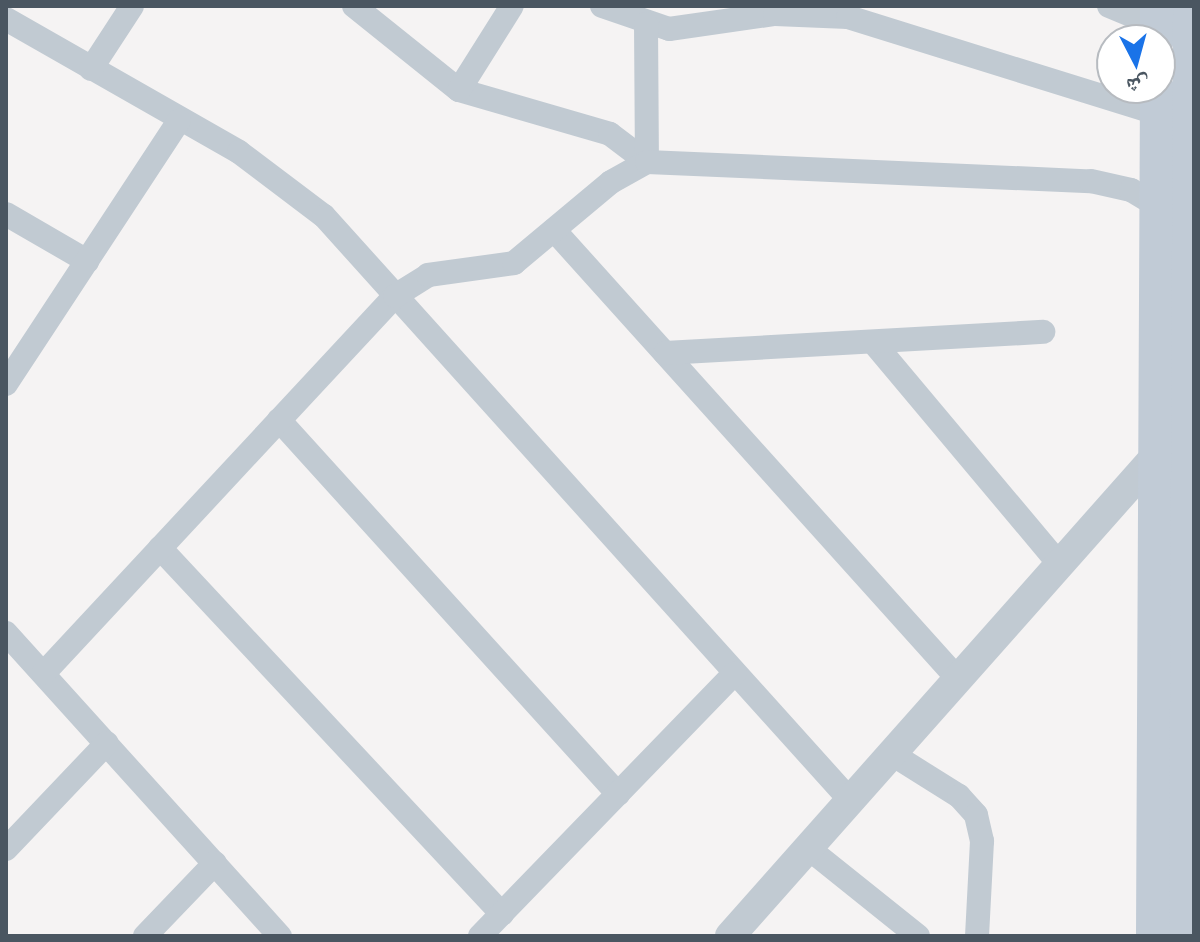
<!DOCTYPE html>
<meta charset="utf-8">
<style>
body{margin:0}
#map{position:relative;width:1200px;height:942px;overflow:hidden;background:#f5f3f3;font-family:Quicksand,"Noto Naskh Arabic",sans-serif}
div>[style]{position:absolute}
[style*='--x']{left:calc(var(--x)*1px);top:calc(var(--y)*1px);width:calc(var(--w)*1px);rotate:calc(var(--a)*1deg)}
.minor>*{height:24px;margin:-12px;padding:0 12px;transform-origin:12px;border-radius:12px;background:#c1cad2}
.tertiary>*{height:30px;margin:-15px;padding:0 15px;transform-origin:15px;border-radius:15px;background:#c1cad2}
.secondary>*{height:34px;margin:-17px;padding:0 17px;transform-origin:17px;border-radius:17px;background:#c1cbd6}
span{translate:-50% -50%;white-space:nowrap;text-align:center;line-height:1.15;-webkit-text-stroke:6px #fff;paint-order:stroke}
.frame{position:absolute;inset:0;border:8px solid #4a5661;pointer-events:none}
.north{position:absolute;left:1096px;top:24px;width:80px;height:80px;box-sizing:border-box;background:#fff;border:2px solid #b7bbc0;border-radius:50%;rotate:174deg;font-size:22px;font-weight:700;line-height:32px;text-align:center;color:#4a5661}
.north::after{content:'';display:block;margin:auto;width:28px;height:36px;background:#1a73e8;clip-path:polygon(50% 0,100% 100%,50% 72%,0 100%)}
</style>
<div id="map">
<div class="minor">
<div style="--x:354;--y:6;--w:134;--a:38.7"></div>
<div style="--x:459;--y:90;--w:157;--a:16.2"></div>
<div style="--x:610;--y:134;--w:46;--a:37.1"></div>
<div style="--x:602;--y:6;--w:71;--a:18.9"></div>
<div style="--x:669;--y:29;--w:107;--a:-8.1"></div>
<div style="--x:775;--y:14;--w:73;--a:2.4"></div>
<div style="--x:848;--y:17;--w:323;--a:17.3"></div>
<div style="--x:1109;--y:6;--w:52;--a:22.6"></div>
<div style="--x:6;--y:19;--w:268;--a:29.7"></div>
<div style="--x:239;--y:152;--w:106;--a:37"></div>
<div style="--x:324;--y:216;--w:786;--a:47.99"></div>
<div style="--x:646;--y:24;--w:138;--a:89.6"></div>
<div style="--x:91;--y:69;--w:75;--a:-56.9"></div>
<div style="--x:459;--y:90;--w:99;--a:-57.8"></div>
<div style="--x:6;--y:214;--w:94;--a:30.1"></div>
<div style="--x:554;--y:230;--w:604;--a:48.02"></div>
<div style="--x:873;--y:342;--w:291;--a:50"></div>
<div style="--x:665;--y:353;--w:379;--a:-3.2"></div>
<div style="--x:6;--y:384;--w:315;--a:-56.7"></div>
<div style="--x:279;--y:420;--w:505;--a:47.81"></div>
<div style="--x:160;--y:548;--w:501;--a:46.94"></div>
<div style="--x:6;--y:633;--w:409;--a:47.9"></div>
<div style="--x:44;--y:673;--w:515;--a:-47.05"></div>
<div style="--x:395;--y:296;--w:39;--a:-32"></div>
<div style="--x:428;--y:275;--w:87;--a:-7.9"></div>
<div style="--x:514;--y:263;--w:126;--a:-39.9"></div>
<div style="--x:611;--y:182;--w:41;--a:-29.1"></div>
<div style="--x:647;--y:162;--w:444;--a:2.5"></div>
<div style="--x:1091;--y:181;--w:41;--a:12.7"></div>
<div style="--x:1131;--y:190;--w:29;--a:31"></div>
<div style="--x:892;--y:754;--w:79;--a:32.1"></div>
<div style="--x:959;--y:796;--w:25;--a:48"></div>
<div style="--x:976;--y:815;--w:27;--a:77"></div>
<div style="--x:982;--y:841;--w:95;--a:93"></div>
<div style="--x:808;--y:848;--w:141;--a:38.7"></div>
<div style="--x:6;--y:849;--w:146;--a:-46.4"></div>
<div style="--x:145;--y:936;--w:101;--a:-46.2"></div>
<div style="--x:480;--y:936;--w:366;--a:-45.9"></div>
</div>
<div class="tertiary">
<div style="--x:730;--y:936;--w:638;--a:-48.43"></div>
</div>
<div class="secondary">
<div style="--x:1157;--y:40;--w:34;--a:-90"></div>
<div style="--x:1153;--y:936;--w:848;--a:-89.73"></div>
<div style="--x:1186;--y:936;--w:930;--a:-89.75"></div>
</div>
<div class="frame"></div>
<div class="north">ش</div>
</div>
